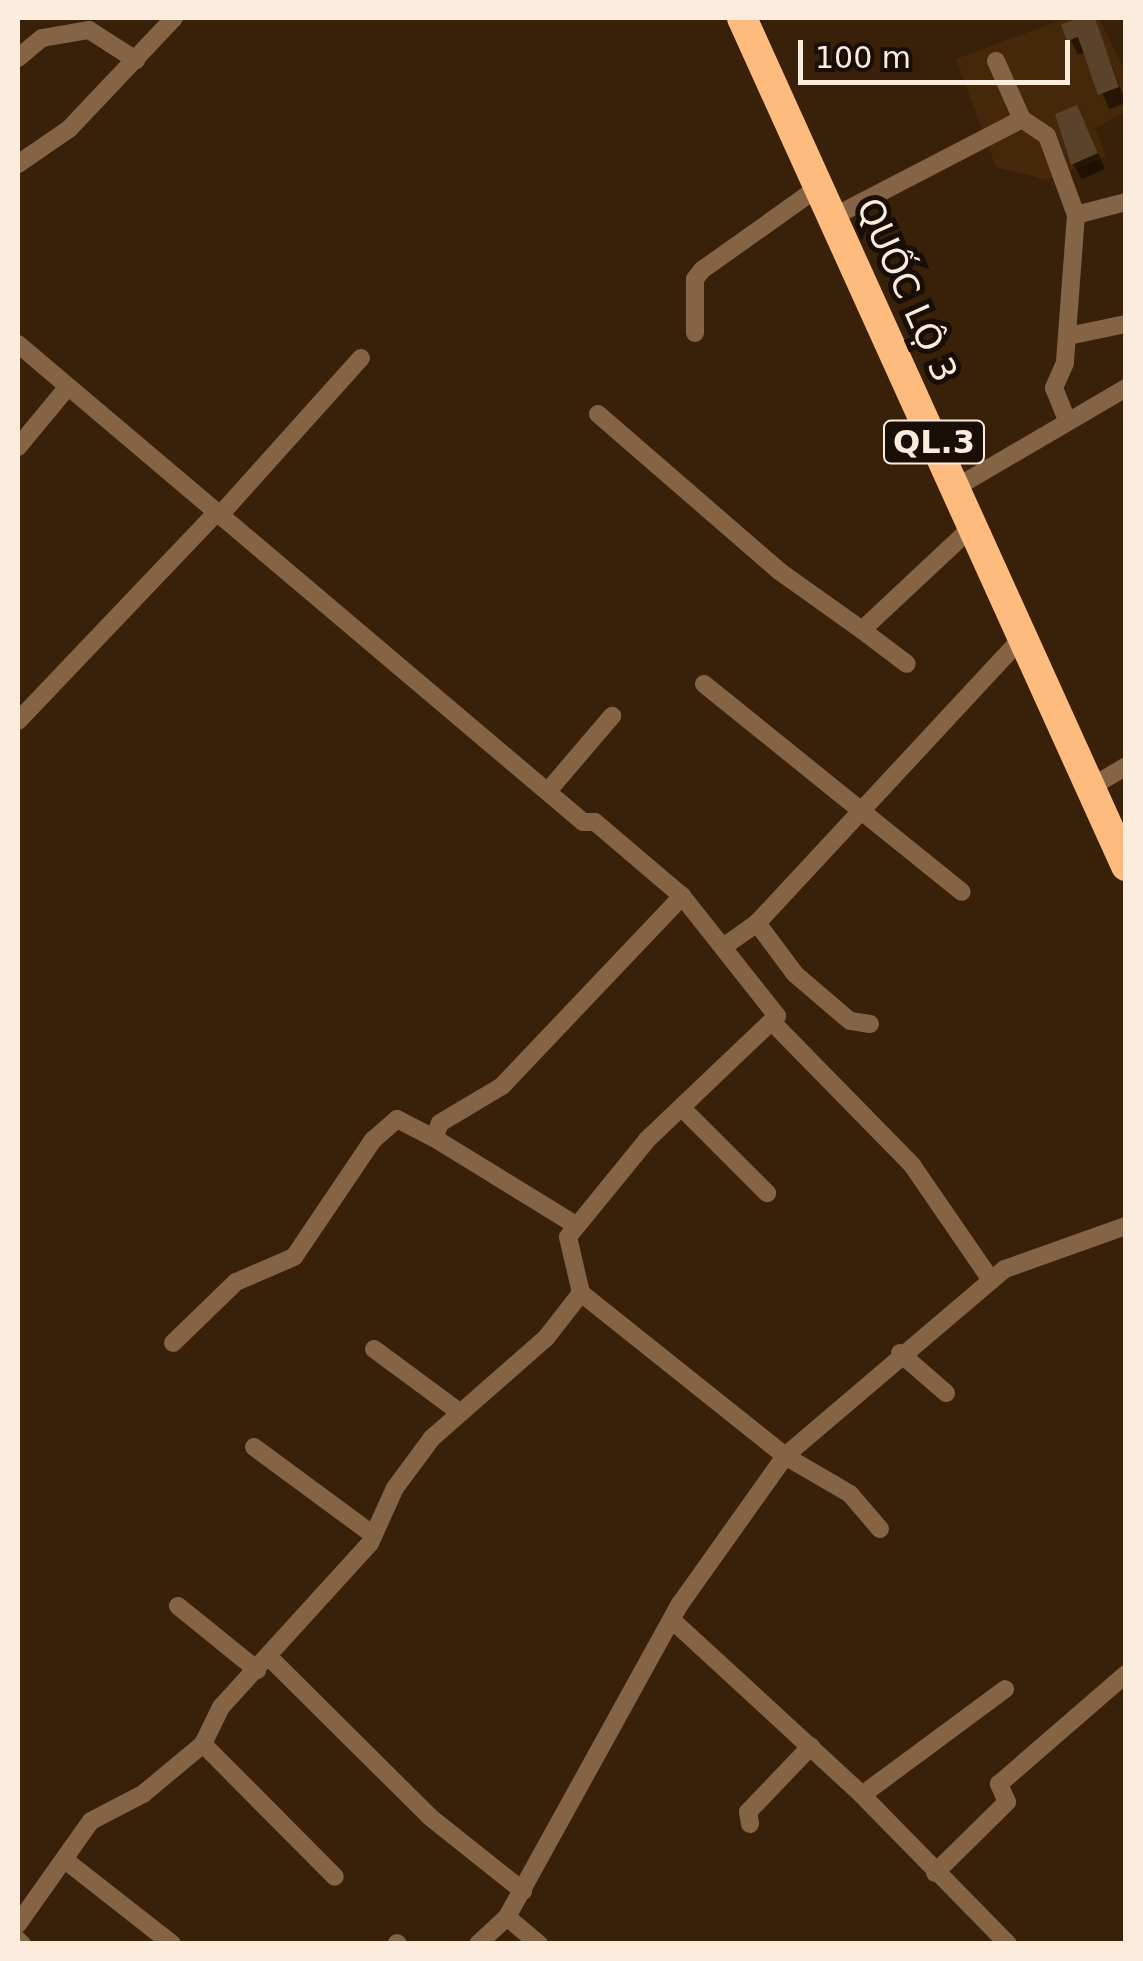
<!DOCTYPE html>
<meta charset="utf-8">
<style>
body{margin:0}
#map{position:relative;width:1143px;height:1961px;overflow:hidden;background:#392109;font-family:"DejaVu Sans",sans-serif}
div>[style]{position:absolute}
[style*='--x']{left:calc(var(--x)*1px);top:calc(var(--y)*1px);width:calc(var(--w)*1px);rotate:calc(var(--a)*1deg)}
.built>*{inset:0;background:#442809}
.shadow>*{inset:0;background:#0007}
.building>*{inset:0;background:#5b422a}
.street>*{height:18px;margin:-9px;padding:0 9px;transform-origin:9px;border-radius:9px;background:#856445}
.highway>*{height:30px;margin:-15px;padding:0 15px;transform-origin:15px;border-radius:15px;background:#fdbb7d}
span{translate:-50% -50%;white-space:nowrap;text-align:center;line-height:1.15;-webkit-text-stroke:10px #180e05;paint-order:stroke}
.shield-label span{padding:2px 8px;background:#180e05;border:2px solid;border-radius:8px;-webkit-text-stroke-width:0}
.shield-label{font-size:32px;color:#fcecde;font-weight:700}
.street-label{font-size:35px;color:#fcecde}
.frame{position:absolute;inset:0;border:20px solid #fcecde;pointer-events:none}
.scale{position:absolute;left:798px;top:40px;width:272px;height:45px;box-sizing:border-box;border:5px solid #fcecde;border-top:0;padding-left:12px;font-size:30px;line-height:35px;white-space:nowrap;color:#fcecde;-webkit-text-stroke:8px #180e05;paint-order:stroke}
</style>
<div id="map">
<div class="built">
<div style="clip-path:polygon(1067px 18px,1099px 18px,1126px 74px,1125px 112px,1095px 128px,1106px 156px,1047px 180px,996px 167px,956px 59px)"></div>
</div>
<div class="shadow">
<div style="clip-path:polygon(1094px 18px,1126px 103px,1109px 109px,1086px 52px,1078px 55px,1064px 26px)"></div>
<div style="clip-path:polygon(1085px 123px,1105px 169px,1082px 179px,1073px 164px)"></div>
</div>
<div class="building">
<div style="clip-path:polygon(1081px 18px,1095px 18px,1119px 87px,1098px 95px,1078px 37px,1067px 41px,1061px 24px)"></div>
<div style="clip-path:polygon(1077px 105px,1098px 153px,1071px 165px,1055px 114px)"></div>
</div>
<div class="street">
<div style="--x:18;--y:58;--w:31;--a:-40"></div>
<div style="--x:42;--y:38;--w:48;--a:-9.7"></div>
<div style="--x:89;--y:30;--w:56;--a:32.6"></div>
<div style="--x:996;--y:61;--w:64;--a:65.9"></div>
<div style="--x:18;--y:164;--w:62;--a:-34.5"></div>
<div style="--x:69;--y:129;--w:153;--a:-46.6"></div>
<div style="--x:1076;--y:215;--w:52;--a:-14.6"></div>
<div style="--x:833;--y:217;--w:213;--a:-27.4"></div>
<div style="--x:1022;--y:119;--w:30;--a:34"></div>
<div style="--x:1047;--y:136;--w:84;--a:69.8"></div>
<div style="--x:1076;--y:215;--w:148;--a:94.3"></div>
<div style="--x:1065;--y:363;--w:27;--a:114"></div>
<div style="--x:1054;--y:388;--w:35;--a:68"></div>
<div style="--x:695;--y:333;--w:54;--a:-90"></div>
<div style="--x:695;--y:279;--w:11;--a:-52"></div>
<div style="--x:702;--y:270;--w:143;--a:-35.4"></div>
<div style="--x:1068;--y:336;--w:59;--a:-11.7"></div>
<div style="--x:18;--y:344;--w:740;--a:40.23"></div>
<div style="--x:583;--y:822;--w:12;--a:0"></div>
<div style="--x:595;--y:822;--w:114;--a:40.4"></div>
<div style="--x:682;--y:896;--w:153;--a:51.6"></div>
<div style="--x:777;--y:1016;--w:180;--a:136.4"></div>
<div style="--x:647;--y:1140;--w:125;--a:129.2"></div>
<div style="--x:568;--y:1237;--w:57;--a:76.9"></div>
<div style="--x:581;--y:1293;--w:261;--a:38.6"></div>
<div style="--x:785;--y:1456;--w:75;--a:30.3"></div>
<div style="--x:850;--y:1494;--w:46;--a:49.4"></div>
<div style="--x:598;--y:414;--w:240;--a:40.9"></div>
<div style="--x:779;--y:571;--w:102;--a:35.4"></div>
<div style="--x:862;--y:630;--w:148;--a:-43.1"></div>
<div style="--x:18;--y:447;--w:75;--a:-50.4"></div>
<div style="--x:955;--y:488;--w:198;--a:-30.3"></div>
<div style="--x:220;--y:515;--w:211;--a:-48.1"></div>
<div style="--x:862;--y:630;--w:56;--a:37.1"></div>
<div style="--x:704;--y:684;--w:331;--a:38.9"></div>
<div style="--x:18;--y:721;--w:289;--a:-46.4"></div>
<div style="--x:1093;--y:786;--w:39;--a:-31"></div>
<div style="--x:548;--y:791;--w:99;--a:-49.5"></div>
<div style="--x:723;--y:947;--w:42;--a:-35.2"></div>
<div style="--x:870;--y:1024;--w:20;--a:-171"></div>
<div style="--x:850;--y:1021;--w:72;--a:-139.5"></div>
<div style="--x:795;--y:974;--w:64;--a:-126.7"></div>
<div style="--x:757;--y:923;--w:392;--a:-47.1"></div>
<div style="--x:775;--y:1025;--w:196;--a:45.6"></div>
<div style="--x:912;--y:1165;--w:140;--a:55.5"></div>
<div style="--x:683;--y:1109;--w:119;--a:45"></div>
<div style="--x:574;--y:1224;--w:164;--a:-148.4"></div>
<div style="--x:434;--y:1138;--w:16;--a:-68"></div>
<div style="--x:440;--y:1123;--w:72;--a:-30.8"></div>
<div style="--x:502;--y:1086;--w:262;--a:-46.5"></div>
<div style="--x:173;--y:1343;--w:88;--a:-44.1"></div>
<div style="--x:236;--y:1282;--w:63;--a:-23.3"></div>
<div style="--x:294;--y:1257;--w:141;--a:-56"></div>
<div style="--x:373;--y:1140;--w:32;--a:-41"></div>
<div style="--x:397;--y:1119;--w:42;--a:27.2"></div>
<div style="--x:374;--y:1349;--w:106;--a:36.5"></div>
<div style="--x:900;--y:1353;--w:61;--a:41"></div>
<div style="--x:254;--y:1447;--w:147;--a:36.4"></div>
<div style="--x:178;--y:1606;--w:102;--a:39"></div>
<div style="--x:672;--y:1620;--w:258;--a:42.6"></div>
<div style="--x:862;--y:1795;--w:178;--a:-36.5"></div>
<div style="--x:269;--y:1657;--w:227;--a:44.8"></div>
<div style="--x:430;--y:1817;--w:119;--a:38.5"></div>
<div style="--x:203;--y:1744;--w:187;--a:45.2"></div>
<div style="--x:862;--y:1795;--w:209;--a:45.6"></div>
<div style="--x:750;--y:1824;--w:12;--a:-99"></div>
<div style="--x:748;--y:1812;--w:91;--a:-46.3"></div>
<div style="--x:65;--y:1860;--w:136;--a:38.1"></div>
<div style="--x:935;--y:1873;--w:101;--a:-44.6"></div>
<div style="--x:1007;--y:1802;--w:20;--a:-114"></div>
<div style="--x:999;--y:1784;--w:168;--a:-40.9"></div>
<div style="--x:507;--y:1917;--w:358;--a:-61.1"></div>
<div style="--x:680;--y:1604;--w:181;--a:-54.6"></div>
<div style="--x:785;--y:1456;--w:289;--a:-40.4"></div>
<div style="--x:1005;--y:1269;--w:128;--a:-19.6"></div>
<div style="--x:18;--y:1924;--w:126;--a:-54.7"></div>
<div style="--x:91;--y:1821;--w:59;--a:-27.4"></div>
<div style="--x:143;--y:1794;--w:78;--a:-39.8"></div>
<div style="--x:203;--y:1744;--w:41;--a:-64.1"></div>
<div style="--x:221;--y:1707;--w:222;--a:-47.7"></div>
<div style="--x:370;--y:1543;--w:60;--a:-65.6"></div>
<div style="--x:395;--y:1488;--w:62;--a:-53.5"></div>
<div style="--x:432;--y:1438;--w:152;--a:-41.3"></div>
<div style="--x:546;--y:1338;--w:57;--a:-52.1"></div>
<div style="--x:18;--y:1940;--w:6;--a:45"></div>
<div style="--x:397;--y:1943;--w:1;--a:45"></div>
<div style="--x:478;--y:1944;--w:40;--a:-43"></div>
<div style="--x:507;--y:1917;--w:42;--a:40.2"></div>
</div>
<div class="highway">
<div style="--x:742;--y:18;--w:931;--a:65.64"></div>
</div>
<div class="shield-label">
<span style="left:934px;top:442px">QL.3</span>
</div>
<div class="street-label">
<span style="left:907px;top:290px;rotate:66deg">QUỐC LỘ 3</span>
</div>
<div class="frame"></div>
<div class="scale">100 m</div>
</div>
